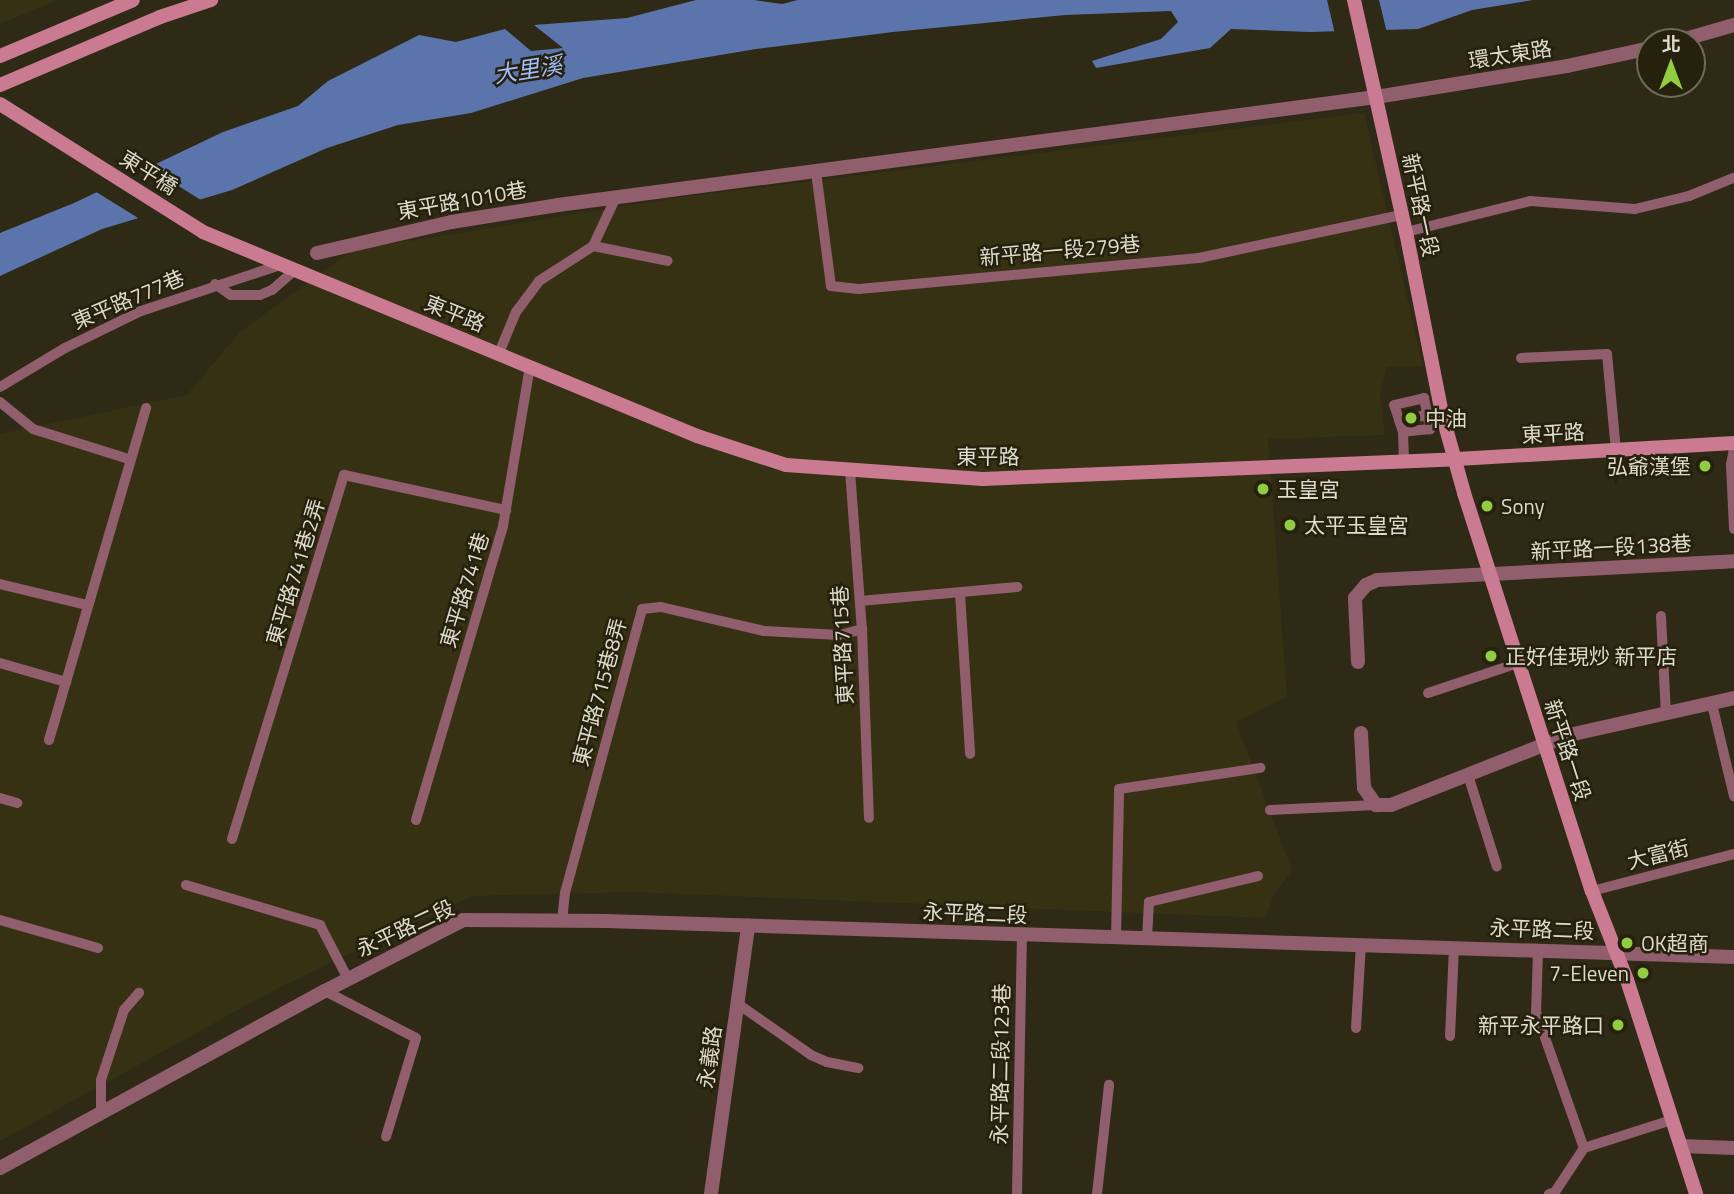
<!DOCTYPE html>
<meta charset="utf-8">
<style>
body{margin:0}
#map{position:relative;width:1734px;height:1194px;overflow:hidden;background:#2f2a15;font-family:"Titillium Web","Noto Sans TC",sans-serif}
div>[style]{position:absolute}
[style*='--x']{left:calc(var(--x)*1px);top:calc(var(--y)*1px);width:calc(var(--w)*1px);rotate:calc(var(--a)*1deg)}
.built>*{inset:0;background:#373114}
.water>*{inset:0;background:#5b75ac}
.pier>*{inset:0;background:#2f2a15}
.lane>*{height:10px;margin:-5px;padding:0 5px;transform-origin:5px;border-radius:5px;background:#915e6d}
.street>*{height:14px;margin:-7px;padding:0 7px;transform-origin:7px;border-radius:7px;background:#915e6d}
.secondary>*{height:14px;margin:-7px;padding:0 7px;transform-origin:7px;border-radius:7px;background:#ca7b92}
.dots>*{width:19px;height:19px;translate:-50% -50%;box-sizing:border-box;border:4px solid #25210c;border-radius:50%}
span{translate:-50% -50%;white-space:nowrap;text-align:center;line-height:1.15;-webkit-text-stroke:5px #25210c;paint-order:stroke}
.street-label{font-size:21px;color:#dedbce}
.poi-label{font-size:21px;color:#dedbce}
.left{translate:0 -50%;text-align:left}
.right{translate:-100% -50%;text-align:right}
.water-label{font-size:23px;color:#a0befe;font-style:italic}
.north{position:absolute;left:1636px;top:28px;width:70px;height:70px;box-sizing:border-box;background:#25210c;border:2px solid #6f6b5a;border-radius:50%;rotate:0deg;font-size:19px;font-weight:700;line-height:28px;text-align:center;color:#dedbce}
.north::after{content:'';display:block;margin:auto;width:24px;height:32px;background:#90cd41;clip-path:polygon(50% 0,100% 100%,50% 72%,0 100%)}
</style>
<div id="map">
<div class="built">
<div style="clip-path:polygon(0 0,58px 0,0 24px)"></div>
<div style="clip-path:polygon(1364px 113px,1423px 366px,1387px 367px,1380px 395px,1385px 435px,1268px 439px,1287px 697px,1236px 722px,1292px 870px,1274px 895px,1265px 918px,635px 892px,472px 896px,278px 988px,0 1141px,0 434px,187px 395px,240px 332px,353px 250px,683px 197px)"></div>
</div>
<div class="water">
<div style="clip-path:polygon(696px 0,754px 0,782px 4px,798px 0,1533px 0,1472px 10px,1418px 29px,1309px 32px,1231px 29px,1210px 48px,1096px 68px,1092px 61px,1161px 39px,1178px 22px,1171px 11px,1065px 15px,893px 32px,756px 49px,583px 78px,471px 113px,398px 125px,327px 148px,232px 190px,102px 229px,0 276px,0 233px,74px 203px,223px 132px,298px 106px,328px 81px,419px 35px,456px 42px,505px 29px,531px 51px,563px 48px,534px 25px,627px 18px)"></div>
</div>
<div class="pier">
<div style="clip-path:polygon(1327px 0,1379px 0,1387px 33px,1335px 34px)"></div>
<div style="clip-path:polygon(145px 165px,204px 202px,143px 221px,93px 190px)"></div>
</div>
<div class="lane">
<div style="--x:816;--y:172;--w:115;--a:82.5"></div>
<div style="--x:831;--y:286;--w:28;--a:6"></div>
<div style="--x:859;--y:289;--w:341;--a:-5.2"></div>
<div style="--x:1199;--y:258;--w:208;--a:-12"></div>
<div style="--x:1406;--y:232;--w:128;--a:-14"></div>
<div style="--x:1530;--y:201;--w:105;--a:4.4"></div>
<div style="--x:1635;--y:209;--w:56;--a:-13.5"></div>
<div style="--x:1689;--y:196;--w:48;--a:-22.2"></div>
<div style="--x:593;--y:246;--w:76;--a:11.3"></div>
<div style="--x:215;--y:284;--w:19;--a:35"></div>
<div style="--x:231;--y:295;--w:29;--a:0"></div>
<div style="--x:260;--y:295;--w:13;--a:-23"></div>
<div style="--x:272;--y:290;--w:29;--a:-41"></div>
<div style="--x:499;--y:353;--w:44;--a:-67.5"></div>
<div style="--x:516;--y:312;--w:39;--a:-53"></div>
<div style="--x:539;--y:281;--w:64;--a:-32.9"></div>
<div style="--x:593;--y:246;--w:54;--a:-64.9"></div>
<div style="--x:1521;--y:358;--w:86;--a:-2.7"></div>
<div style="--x:1607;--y:354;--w:97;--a:84.7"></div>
<div style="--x:0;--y:387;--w:76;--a:-31"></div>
<div style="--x:65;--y:348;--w:85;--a:-26"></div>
<div style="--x:141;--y:311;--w:146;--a:-18.3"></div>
<div style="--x:0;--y:402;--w:43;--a:39.3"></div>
<div style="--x:33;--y:429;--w:101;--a:17.4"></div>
<div style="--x:1399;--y:420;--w:29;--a:-10"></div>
<div style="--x:1403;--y:432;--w:28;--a:-108"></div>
<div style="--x:1394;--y:405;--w:31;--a:-13"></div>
<div style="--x:1424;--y:398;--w:32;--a:79"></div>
<div style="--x:1430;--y:429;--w:27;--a:174"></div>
<div style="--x:1403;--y:432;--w:29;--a:88"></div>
<div style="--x:1734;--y:449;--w:16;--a:101"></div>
<div style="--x:1731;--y:465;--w:64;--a:87.3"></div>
<div style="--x:850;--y:471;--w:158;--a:85.7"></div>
<div style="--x:862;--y:629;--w:189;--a:87.9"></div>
<div style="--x:0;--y:584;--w:89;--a:13.6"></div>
<div style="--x:960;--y:593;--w:161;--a:86.4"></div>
<div style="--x:860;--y:601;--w:158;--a:-5.1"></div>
<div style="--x:1661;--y:616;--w:98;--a:87.1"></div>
<div style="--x:0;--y:663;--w:69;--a:16.1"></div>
<div style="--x:1428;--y:693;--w:95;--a:-18.4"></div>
<div style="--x:1712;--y:704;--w:95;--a:76.6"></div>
<div style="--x:49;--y:740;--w:346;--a:-73.7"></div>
<div style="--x:1468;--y:775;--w:96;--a:72.5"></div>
<div style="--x:0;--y:798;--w:18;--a:16"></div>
<div style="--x:1270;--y:810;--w:106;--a:-2.7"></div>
<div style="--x:416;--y:820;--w:307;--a:-73.5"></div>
<div style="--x:503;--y:526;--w:161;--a:-80.4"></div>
<div style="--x:232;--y:839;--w:381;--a:-72.9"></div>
<div style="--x:344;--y:475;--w:166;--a:12.2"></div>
<div style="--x:186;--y:885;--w:140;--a:16.6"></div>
<div style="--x:320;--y:925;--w:61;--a:62.6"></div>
<div style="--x:1592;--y:891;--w:147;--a:-14.6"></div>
<div style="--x:0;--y:920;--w:102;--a:15.9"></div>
<div style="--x:562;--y:921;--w:28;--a:-84"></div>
<div style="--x:565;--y:893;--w:294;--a:-74.8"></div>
<div style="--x:642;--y:609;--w:19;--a:-6"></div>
<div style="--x:661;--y:607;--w:106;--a:13.1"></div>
<div style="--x:764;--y:631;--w:76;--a:3"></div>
<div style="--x:840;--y:635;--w:23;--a:-15"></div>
<div style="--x:1116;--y:938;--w:149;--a:-88.8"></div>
<div style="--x:1119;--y:789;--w:143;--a:-8.5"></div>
<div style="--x:1147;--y:939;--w:37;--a:-87"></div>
<div style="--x:1149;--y:902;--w:112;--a:-13.4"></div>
<div style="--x:1538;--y:950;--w:62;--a:91.8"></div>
<div style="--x:1536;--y:1012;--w:144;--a:70.6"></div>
<div style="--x:325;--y:991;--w:102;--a:27.3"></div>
<div style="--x:416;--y:1038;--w:103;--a:106.9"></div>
<div style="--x:738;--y:1004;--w:89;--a:34.9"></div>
<div style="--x:811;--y:1055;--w:17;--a:24"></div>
<div style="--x:827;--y:1062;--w:32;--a:11"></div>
<div style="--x:1356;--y:1028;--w:83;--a:-86.6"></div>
<div style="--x:1450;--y:1036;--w:88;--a:-87.4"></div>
<div style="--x:101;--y:1115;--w:35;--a:-90"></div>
<div style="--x:101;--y:1080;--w:74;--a:-71.8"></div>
<div style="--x:124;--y:1010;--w:23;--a:-49"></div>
<div style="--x:1017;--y:1194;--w:258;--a:-88.9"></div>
<div style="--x:1097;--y:1194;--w:110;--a:-83.7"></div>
<div style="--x:1549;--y:1194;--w:6;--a:-18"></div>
<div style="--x:1555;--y:1192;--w:53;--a:-56.6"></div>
<div style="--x:1584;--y:1148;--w:92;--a:-17.7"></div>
</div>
<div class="street">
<div style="--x:1675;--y:42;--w:61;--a:-16.1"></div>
<div style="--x:317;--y:253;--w:138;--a:-13"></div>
<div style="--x:451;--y:222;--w:108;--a:-9"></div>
<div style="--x:558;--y:205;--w:825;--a:-7.52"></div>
<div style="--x:1376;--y:97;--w:193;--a:-9.2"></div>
<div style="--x:1567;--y:66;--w:85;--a:-12.2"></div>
<div style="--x:1358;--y:662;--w:64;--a:-92.7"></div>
<div style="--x:1355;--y:598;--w:17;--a:-50"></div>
<div style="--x:1366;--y:585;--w:12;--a:-24"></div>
<div style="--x:1377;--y:580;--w:358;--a:-3"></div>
<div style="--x:1361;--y:733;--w:55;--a:86.9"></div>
<div style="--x:1364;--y:788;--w:21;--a:55"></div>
<div style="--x:1376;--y:805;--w:15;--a:0"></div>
<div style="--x:1391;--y:805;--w:191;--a:-21.5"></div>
<div style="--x:1569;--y:735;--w:169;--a:-12.6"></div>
<div style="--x:1681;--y:1146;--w:53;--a:2.2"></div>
<div style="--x:0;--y:1168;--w:370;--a:-28.6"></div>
<div style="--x:325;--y:991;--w:155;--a:-27.2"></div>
<div style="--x:463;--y:920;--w:143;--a:0.4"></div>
<div style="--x:606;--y:921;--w:1129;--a:1.83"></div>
<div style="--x:711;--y:1194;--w:271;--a:-82.1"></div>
</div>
<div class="secondary">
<div style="--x:1354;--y:0;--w:238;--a:77.4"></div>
<div style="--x:1406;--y:232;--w:186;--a:78.8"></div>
<div style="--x:1442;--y:414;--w:82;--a:74.4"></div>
<div style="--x:1464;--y:493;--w:418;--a:72.2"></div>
<div style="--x:1592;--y:891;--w:96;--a:68.5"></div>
<div style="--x:1627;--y:980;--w:225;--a:72.1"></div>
<div style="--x:0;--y:56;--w:144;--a:-22.8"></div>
<div style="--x:0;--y:85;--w:174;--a:-23"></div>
<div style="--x:160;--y:17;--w:54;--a:-18.4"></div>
<div style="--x:0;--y:104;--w:240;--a:32.2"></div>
<div style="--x:203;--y:232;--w:534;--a:22.44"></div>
<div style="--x:697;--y:436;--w:94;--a:18"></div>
<div style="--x:786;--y:465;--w:197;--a:4.1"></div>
<div style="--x:983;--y:479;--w:474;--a:-2.4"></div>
<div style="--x:1457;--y:459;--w:277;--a:-3.3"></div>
</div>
<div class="dots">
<div style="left:1411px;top:418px;background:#90cd41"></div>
<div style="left:1705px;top:466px;background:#90cd41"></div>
<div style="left:1263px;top:489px;background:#90cd41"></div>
<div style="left:1487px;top:506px;background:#90cd41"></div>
<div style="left:1290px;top:525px;background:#90cd41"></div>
<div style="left:1491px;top:656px;background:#90cd41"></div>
<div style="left:1627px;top:943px;background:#90cd41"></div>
<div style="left:1643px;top:973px;background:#90cd41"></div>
<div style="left:1618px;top:1025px;background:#90cd41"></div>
</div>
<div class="street-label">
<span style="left:1510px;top:54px;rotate:-9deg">環太東路</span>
<span style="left:149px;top:172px;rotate:32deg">東平橋</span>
<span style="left:462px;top:200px;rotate:-10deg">東平路1010巷</span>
<span style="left:1421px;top:205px;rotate:78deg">新平路一段</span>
<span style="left:1060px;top:250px;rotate:-5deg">新平路一段279巷</span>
<span style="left:128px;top:299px;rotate:-23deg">東平路777巷</span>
<span style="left:455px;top:313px;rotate:22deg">東平路</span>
<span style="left:1553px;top:433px;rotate:-3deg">東平路</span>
<span style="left:988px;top:456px">東平路</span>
<span style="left:1611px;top:547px;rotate:-3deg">新平路一段138巷</span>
<span style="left:295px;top:572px;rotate:-73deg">東平路741巷2弄</span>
<span style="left:464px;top:590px;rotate:-73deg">東平路741巷</span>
<span style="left:842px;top:645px;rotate:-93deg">東平路715巷</span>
<span style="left:599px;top:692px;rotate:-75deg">東平路715巷8弄</span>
<span style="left:1568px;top:750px;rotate:72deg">新平路一段</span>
<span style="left:1658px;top:854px;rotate:-14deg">大富街</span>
<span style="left:975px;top:913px;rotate:2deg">永平路二段</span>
<span style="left:405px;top:928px;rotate:-25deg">永平路二段</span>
<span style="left:1542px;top:929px;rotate:2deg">永平路二段</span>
<span style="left:709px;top:1057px;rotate:-82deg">永義路</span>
<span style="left:1000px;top:1064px;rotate:-89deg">永平路二段123巷</span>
</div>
<div class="poi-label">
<span class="left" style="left:1425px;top:418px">中油</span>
<span class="right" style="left:1691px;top:466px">弘爺漢堡</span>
<span class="left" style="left:1277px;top:489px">玉皇宮</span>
<span class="left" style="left:1501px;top:506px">Sony</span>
<span class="left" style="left:1304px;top:525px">太平玉皇宮</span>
<span class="left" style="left:1505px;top:656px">正好佳現炒 新平店</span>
<span class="left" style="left:1641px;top:943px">OK超商</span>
<span class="right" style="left:1629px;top:973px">7-Eleven</span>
<span class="right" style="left:1604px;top:1025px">新平永平路口</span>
</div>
<div class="water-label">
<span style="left:528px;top:70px;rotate:-9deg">大里溪</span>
</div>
<div class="north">北</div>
</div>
